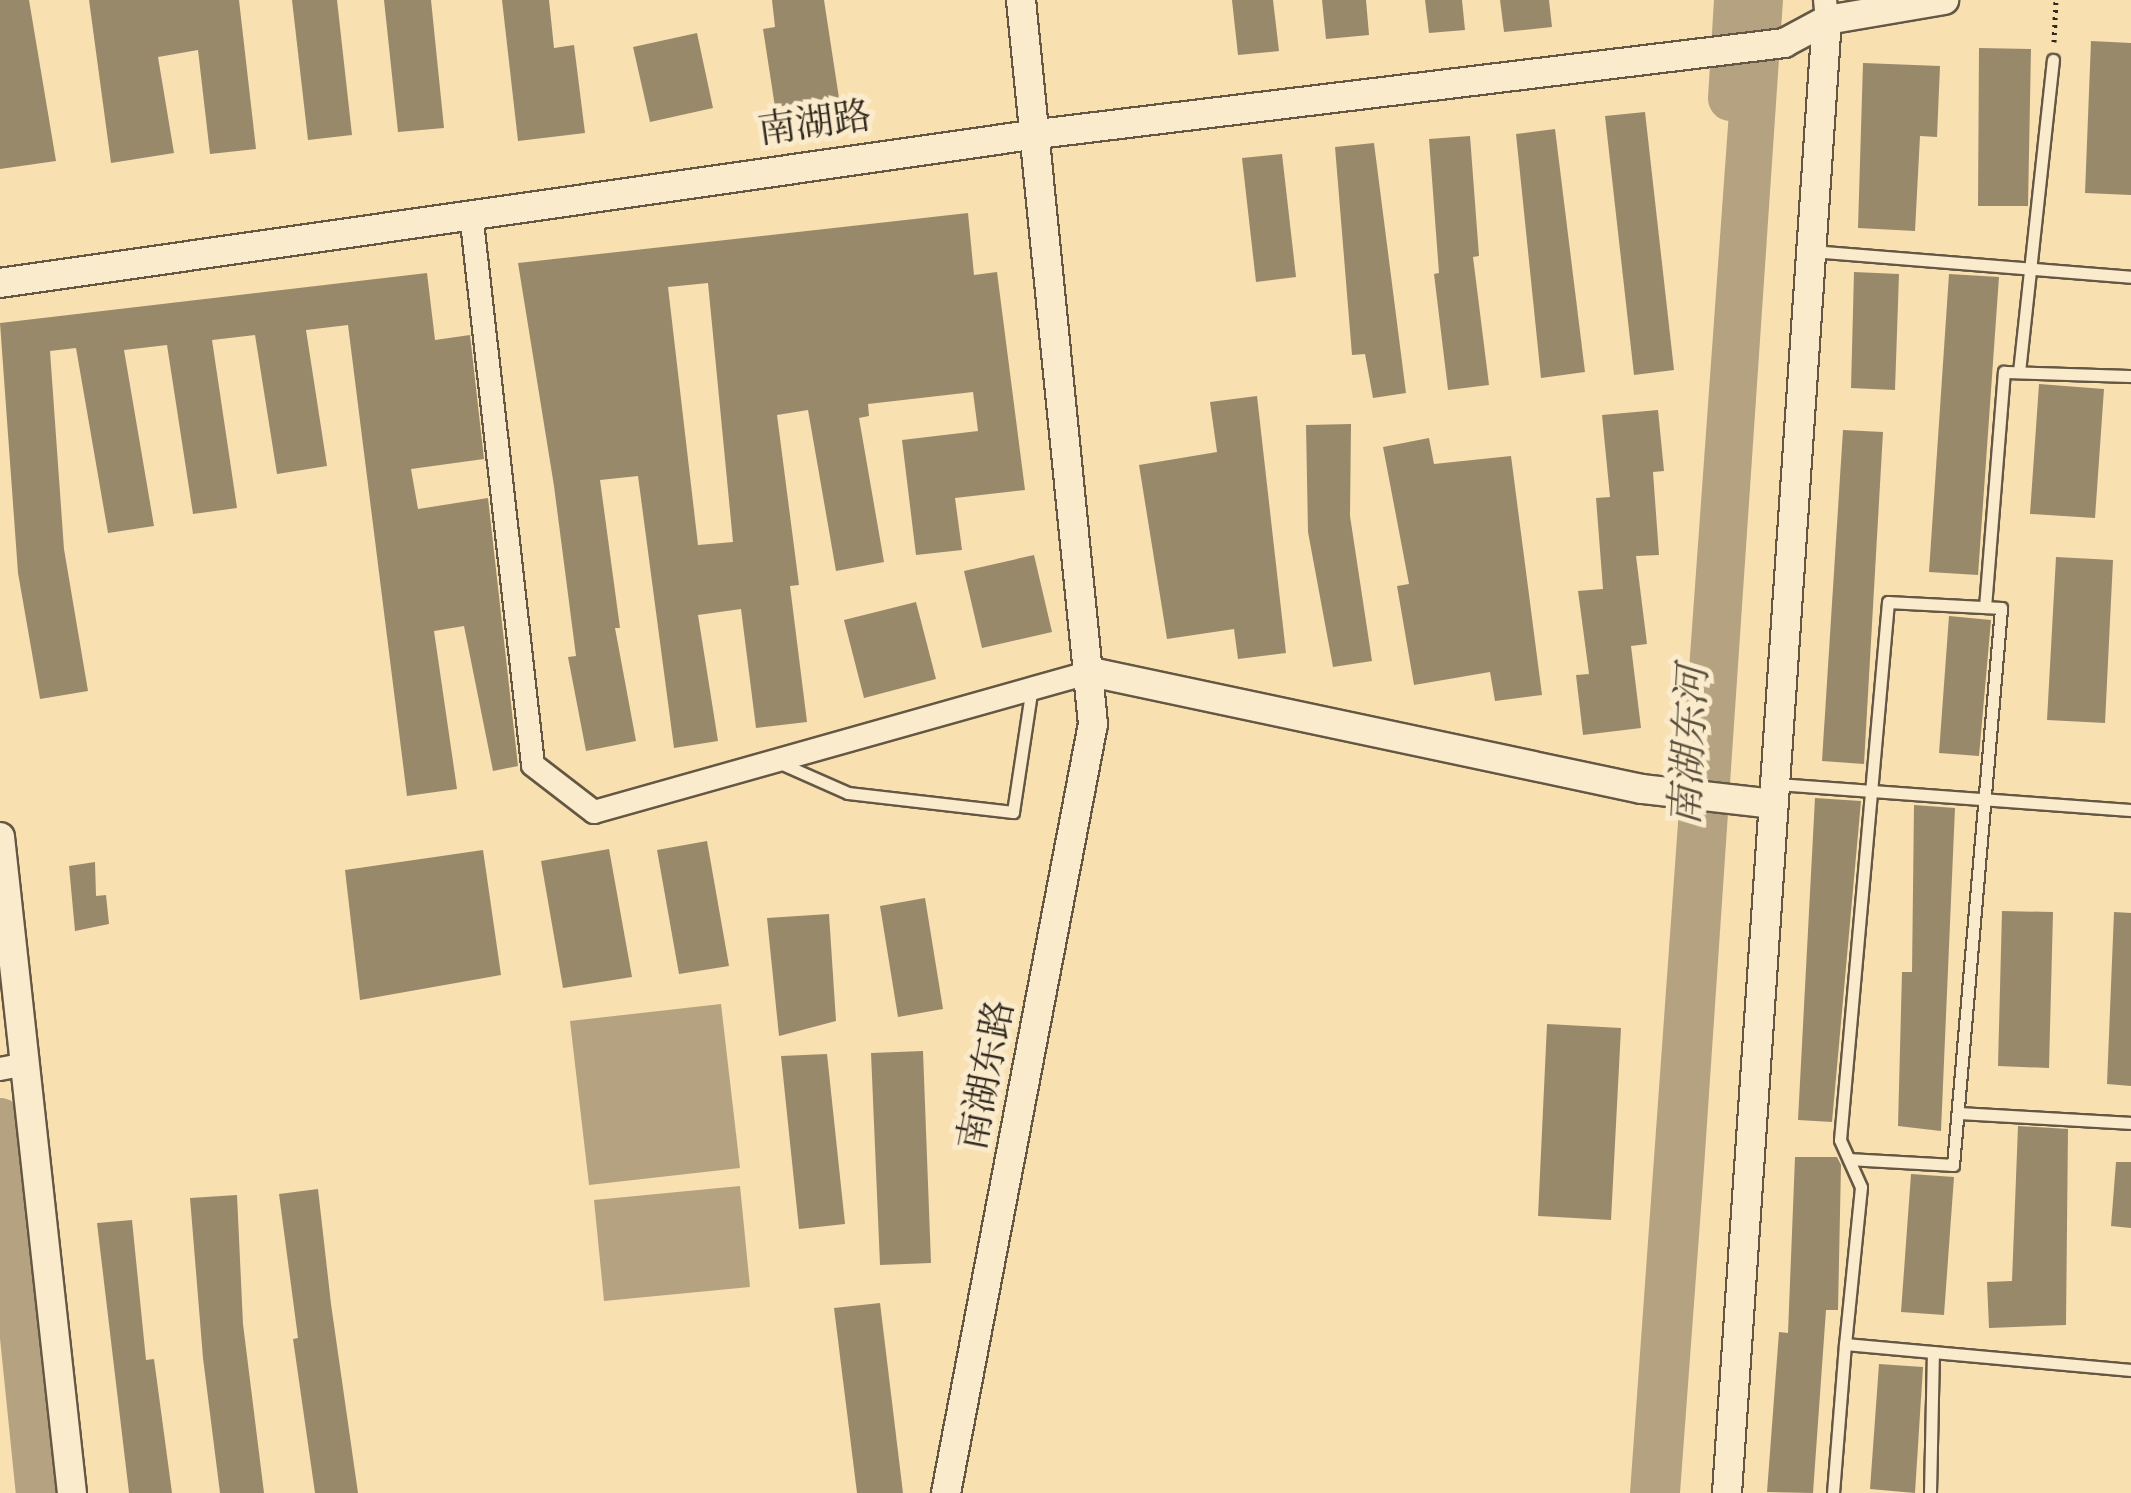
<!DOCTYPE html>
<meta charset="utf-8">
<style>
body{margin:0}
#map{position:relative;width:2131px;height:1493px;overflow:hidden;background:#f8e0b1;font-family:"Sorts Mill Goudy","Noto Serif SC",serif}
div>[style]{position:absolute}
[style*='--x']{left:calc(var(--x)*1px);top:calc(var(--y)*1px);width:calc(var(--w)*1px);rotate:calc(var(--a)*1deg)}
.water>*{inset:0;background:#b5a280}
.river>*{height:45px;margin:-22.5px;padding:0 22.5px;transform-origin:22.5px;border-radius:22.5px;background:#b5a280}
.building>*{inset:0;background:#99896b}
.path>*{height:5px;margin-top:-2.5px;transform-origin:0;background:repeating-linear-gradient(90deg,#322a20 0 2.5px,transparent 0 7.5px)}
.roads{filter:drop-shadow(2px 0 #645844) drop-shadow(-2px 0 #645844) drop-shadow(0 2px #645844) drop-shadow(0 -2px #645844)}
.service>*{height:11px;margin:-5.5px;padding:0 5.5px;transform-origin:5.5px;border-radius:5.5px;background:#faebcc}
.minor>*{height:22px;margin:-11px;padding:0 11px;transform-origin:11px;border-radius:11px;background:#faebcc}
.tertiary>*{height:28px;margin:-14px;padding:0 14px;transform-origin:14px;border-radius:14px;background:#faebcc}
span{translate:-50% -50%;white-space:nowrap;text-align:center;line-height:1.15;-webkit-text-stroke:10px #faebcc;paint-order:stroke}
.street-label{font-size:38px;color:#322a20}
.water-label{font-size:40px;color:#594e3d;font-style:italic}
</style>
<div id="map">
<div class="water">
<div style="clip-path:polygon(1737px 0,1783px 0,1704px 1168px,1680px 1493px,1630px 1493px)"></div>
<div style="clip-path:polygon(721px 1004px,740px 1168px,589px 1185px,570px 1021px)"></div>
<div style="clip-path:polygon(740px 1186px,750px 1287px,604px 1301px,594px 1200px)"></div>
</div>
<div class="river">
<div style="--x:1730;--y:98;--w:98;--a:-86.5"></div>
<div style="--x:0;--y:1120;--w:375;--a:84.2"></div>
</div>
<div class="building">
<div style="clip-path:polygon(0 0,29px 0,56px 161px,0 169px)"></div>
<div style="clip-path:polygon(89px 0,239px 0,256px 149px,210px 154px,198px 50px,158px 57px,174px 153px,111px 163px)"></div>
<div style="clip-path:polygon(292px 0,337px 0,352px 135px,308px 140px)"></div>
<div style="clip-path:polygon(384px 0,431px 0,444px 128px,398px 132px)"></div>
<div style="clip-path:polygon(502px 0,549px 0,554px 48px,574px 45px,585px 133px,518px 141px)"></div>
<div style="clip-path:polygon(772px 0,824px 0,839px 98px,775px 107px,763px 29px,775px 27px)"></div>
<div style="clip-path:polygon(1232px 0,1273px 0,1279px 51px,1238px 55px)"></div>
<div style="clip-path:polygon(1322px 0,1366px 0,1369px 35px,1326px 39px)"></div>
<div style="clip-path:polygon(1425px 0,1462px 0,1465px 30px,1429px 33px)"></div>
<div style="clip-path:polygon(1500px 0,1549px 0,1552px 27px,1504px 32px)"></div>
<div style="clip-path:polygon(697px 33px,713px 108px,650px 122px,633px 47px)"></div>
<div style="clip-path:polygon(2091px 41px,2131px 43px,2131px 195px,2085px 193px)"></div>
<div style="clip-path:polygon(1979px 48px,2031px 49px,2028px 206px,1978px 206px)"></div>
<div style="clip-path:polygon(1863px 63px,1940px 66px,1937px 137px,1920px 136px,1915px 231px,1858px 228px)"></div>
<div style="clip-path:polygon(1645px 112px,1674px 370px,1634px 375px,1605px 116px)"></div>
<div style="clip-path:polygon(1555px 129px,1585px 372px,1541px 378px,1516px 134px)"></div>
<div style="clip-path:polygon(1470px 136px,1479px 256px,1473px 257px,1489px 385px,1448px 390px,1434px 274px,1439px 273px,1429px 139px)"></div>
<div style="clip-path:polygon(1374px 143px,1406px 393px,1373px 398px,1365px 354px,1352px 355px,1335px 147px)"></div>
<div style="clip-path:polygon(1282px 154px,1296px 277px,1256px 282px,1242px 158px)"></div>
<div style="clip-path:polygon(evenodd,968px 213px,974px 275px,997px 272px,1025px 490px,955px 498px,962px 550px,916px 555px,902px 440px,978px 431px,973px 392px,868px 404px,869px 416px,859px 418px,884px 562px,836px 571px,808px 410px,777px 415px,799px 585px,790px 586px,807px 722px,756px 728px,741px 609px,698px 615px,718px 741px,674px 748px,638px 476px,600px 480px,620px 628px,615px 628px,636px 741px,586px 751px,568px 657px,576px 656px,554px 486px,518px 263px,968px 213px,708px 283px,733px 542px,698px 545px,668px 287px,708px 283px)"></div>
<div style="clip-path:polygon(1854px 272px,1899px 274px,1895px 390px,1851px 388px)"></div>
<div style="clip-path:polygon(427px 273px,435px 340px,470px 335px,484px 459px,411px 469px,418px 509px,488px 498px,518px 766px,493px 771px,464px 626px,434px 631px,457px 789px,407px 796px,348px 325px,306px 330px,327px 466px,277px 474px,255px 335px,212px 340px,237px 508px,193px 514px,167px 345px,124px 350px,154px 526px,108px 533px,76px 348px,50px 351px,64px 549px,88px 691px,40px 699px,18px 573px,0 323px)"></div>
<div style="clip-path:polygon(1949px 274px,1999px 277px,1978px 575px,1929px 572px)"></div>
<div style="clip-path:polygon(2039px 384px,2104px 389px,2095px 518px,2030px 514px)"></div>
<div style="clip-path:polygon(1257px 396px,1286px 653px,1238px 659px,1234px 629px,1167px 639px,1139px 465px,1217px 452px,1210px 402px)"></div>
<div style="clip-path:polygon(1658px 410px,1664px 471px,1653px 472px,1659px 555px,1636px 556px,1647px 644px,1631px 646px,1641px 728px,1583px 735px,1576px 675px,1589px 674px,1578px 591px,1603px 589px,1596px 498px,1610px 497px,1602px 415px)"></div>
<div style="clip-path:polygon(1351px 424px,1350px 516px,1372px 661px,1333px 667px,1308px 532px,1306px 425px)"></div>
<div style="clip-path:polygon(1843px 430px,1883px 432px,1864px 764px,1822px 761px)"></div>
<div style="clip-path:polygon(1429px 438px,1434px 464px,1511px 456px,1542px 695px,1495px 701px,1490px 672px,1414px 685px,1397px 586px,1409px 584px,1383px 447px)"></div>
<div style="clip-path:polygon(1034px 555px,1052px 632px,982px 648px,964px 571px)"></div>
<div style="clip-path:polygon(2056px 557px,2113px 560px,2105px 723px,2047px 720px)"></div>
<div style="clip-path:polygon(916px 602px,936px 679px,864px 698px,844px 620px)"></div>
<div style="clip-path:polygon(1949px 616px,1991px 620px,1979px 756px,1939px 753px)"></div>
<div style="clip-path:polygon(1815px 798px,1861px 801px,1832px 1122px,1798px 1120px)"></div>
<div style="clip-path:polygon(1914px 805px,1955px 808px,1941px 1131px,1898px 1126px,1902px 972px,1912px 972px)"></div>
<div style="clip-path:polygon(707px 841px,729px 966px,679px 974px,657px 850px)"></div>
<div style="clip-path:polygon(609px 849px,632px 977px,563px 988px,541px 861px)"></div>
<div style="clip-path:polygon(483px 850px,501px 975px,360px 1000px,345px 870px)"></div>
<div style="clip-path:polygon(95px 862px,96px 896px,106px 895px,109px 924px,75px 931px,69px 866px)"></div>
<div style="clip-path:polygon(925px 898px,943px 1009px,898px 1017px,880px 906px)"></div>
<div style="clip-path:polygon(2002px 911px,2053px 912px,2049px 1068px,1998px 1066px)"></div>
<div style="clip-path:polygon(2114px 912px,2131px 913px,2131px 1086px,2107px 1084px)"></div>
<div style="clip-path:polygon(829px 914px,836px 1021px,779px 1036px,767px 918px)"></div>
<div style="clip-path:polygon(1547px 1024px,1621px 1028px,1611px 1220px,1538px 1216px)"></div>
<div style="clip-path:polygon(923px 1051px,931px 1263px,880px 1265px,871px 1053px)"></div>
<div style="clip-path:polygon(827px 1054px,845px 1224px,799px 1229px,781px 1056px)"></div>
<div style="clip-path:polygon(2018px 1126px,2068px 1129px,2066px 1325px,1989px 1328px,1987px 1282px,2012px 1281px)"></div>
<div style="clip-path:polygon(1795px 1157px,1837px 1157px,1841px 1165px,1838px 1310px,1826px 1310px,1813px 1493px,1767px 1492px,1779px 1332px,1788px 1333px)"></div>
<div style="clip-path:polygon(2116px 1162px,2131px 1162px,2131px 1228px,2111px 1226px)"></div>
<div style="clip-path:polygon(1911px 1174px,1954px 1177px,1944px 1315px,1901px 1312px)"></div>
<div style="clip-path:polygon(318px 1189px,331px 1304px,358px 1493px,315px 1493px,293px 1339px,298px 1338px,279px 1194px)"></div>
<div style="clip-path:polygon(237px 1195px,243px 1324px,264px 1493px,220px 1493px,203px 1358px,190px 1198px)"></div>
<div style="clip-path:polygon(132px 1220px,146px 1360px,154px 1359px,172px 1493px,129px 1493px,97px 1223px)"></div>
<div style="clip-path:polygon(880px 1303px,903px 1493px,857px 1493px,834px 1308px)"></div>
<div style="clip-path:polygon(1879px 1364px,1923px 1367px,1915px 1493px,1870px 1489px)"></div>
</div>
<div class="path">
<div style="--x:2054;--y:42;--w:42;--a:-87.3"></div>
</div>
<div class="roads">
<div class="service">
<div style="--x:1811;--y:251;--w:321;--a:4.6"></div>
<div style="--x:2019;--y:372;--w:314;--a:-83.8"></div>
<div style="--x:1985;--y:607;--w:236;--a:-85.4"></div>
<div style="--x:2004;--y:372;--w:127;--a:1.8"></div>
<div style="--x:780;--y:763;--w:74;--a:23.8"></div>
<div style="--x:848;--y:793;--w:166;--a:6.6"></div>
<div style="--x:1013;--y:812;--w:126;--a:-81.4"></div>
<div style="--x:1776;--y:784;--w:356;--a:4.2"></div>
<div style="--x:1960;--y:1113;--w:171;--a:3.3"></div>
<div style="--x:1849;--y:1159;--w:104;--a:3.3"></div>
<div style="--x:1953;--y:1165;--w:559;--a:-85.07"></div>
<div style="--x:2001;--y:608;--w:113;--a:-177"></div>
<div style="--x:1888;--y:602;--w:540;--a:95.1"></div>
<div style="--x:1840;--y:1140;--w:51;--a:65.9"></div>
<div style="--x:1861;--y:1187;--w:158;--a:95.8"></div>
<div style="--x:1845;--y:1344;--w:287;--a:5.2"></div>
<div style="--x:1833;--y:1493;--w:149;--a:-85.4"></div>
<div style="--x:1930;--y:1493;--w:141;--a:-88.8"></div>
</div>
<div class="minor">
<div style="--x:1825;--y:0;--w:20;--a:84"></div>
<div style="--x:471;--y:213;--w:555;--a:83.59"></div>
<div style="--x:533;--y:765;--w:77;--a:37.6"></div>
<div style="--x:594;--y:812;--w:516;--a:-15.73"></div>
<div style="--x:0;--y:1069;--w:25;--a:-11"></div>
</div>
<div class="tertiary">
<div style="--x:0;--y:283;--w:1049;--a:-8.17"></div>
<div style="--x:1038;--y:134;--w:752;--a:-6.95"></div>
<div style="--x:1784;--y:43;--w:49;--a:-28.1"></div>
<div style="--x:1827;--y:20;--w:119;--a:-9.7"></div>
<div style="--x:1091;--y:672;--w:563;--a:11.99"></div>
<div style="--x:1642;--y:789;--w:132;--a:6.5"></div>
<div style="--x:0;--y:837;--w:660;--a:83.74"></div>
<div style="--x:946;--y:1493;--w:783;--a:-79.18"></div>
<div style="--x:1093;--y:724;--w:728;--a:-95.68"></div>
<div style="--x:1727;--y:1493;--w:1476;--a:-86.12"></div>
</div>
</div>
<div class="street-label">
<span style="left:815px;top:127px;rotate:-8deg">南湖路</span>
<span style="left:990px;top:1076px;rotate:-79deg">南湖东路</span>
</div>
<div class="water-label">
<span style="left:1693px;top:746px;rotate:-87deg">南湖东河</span>
</div>
</div>
